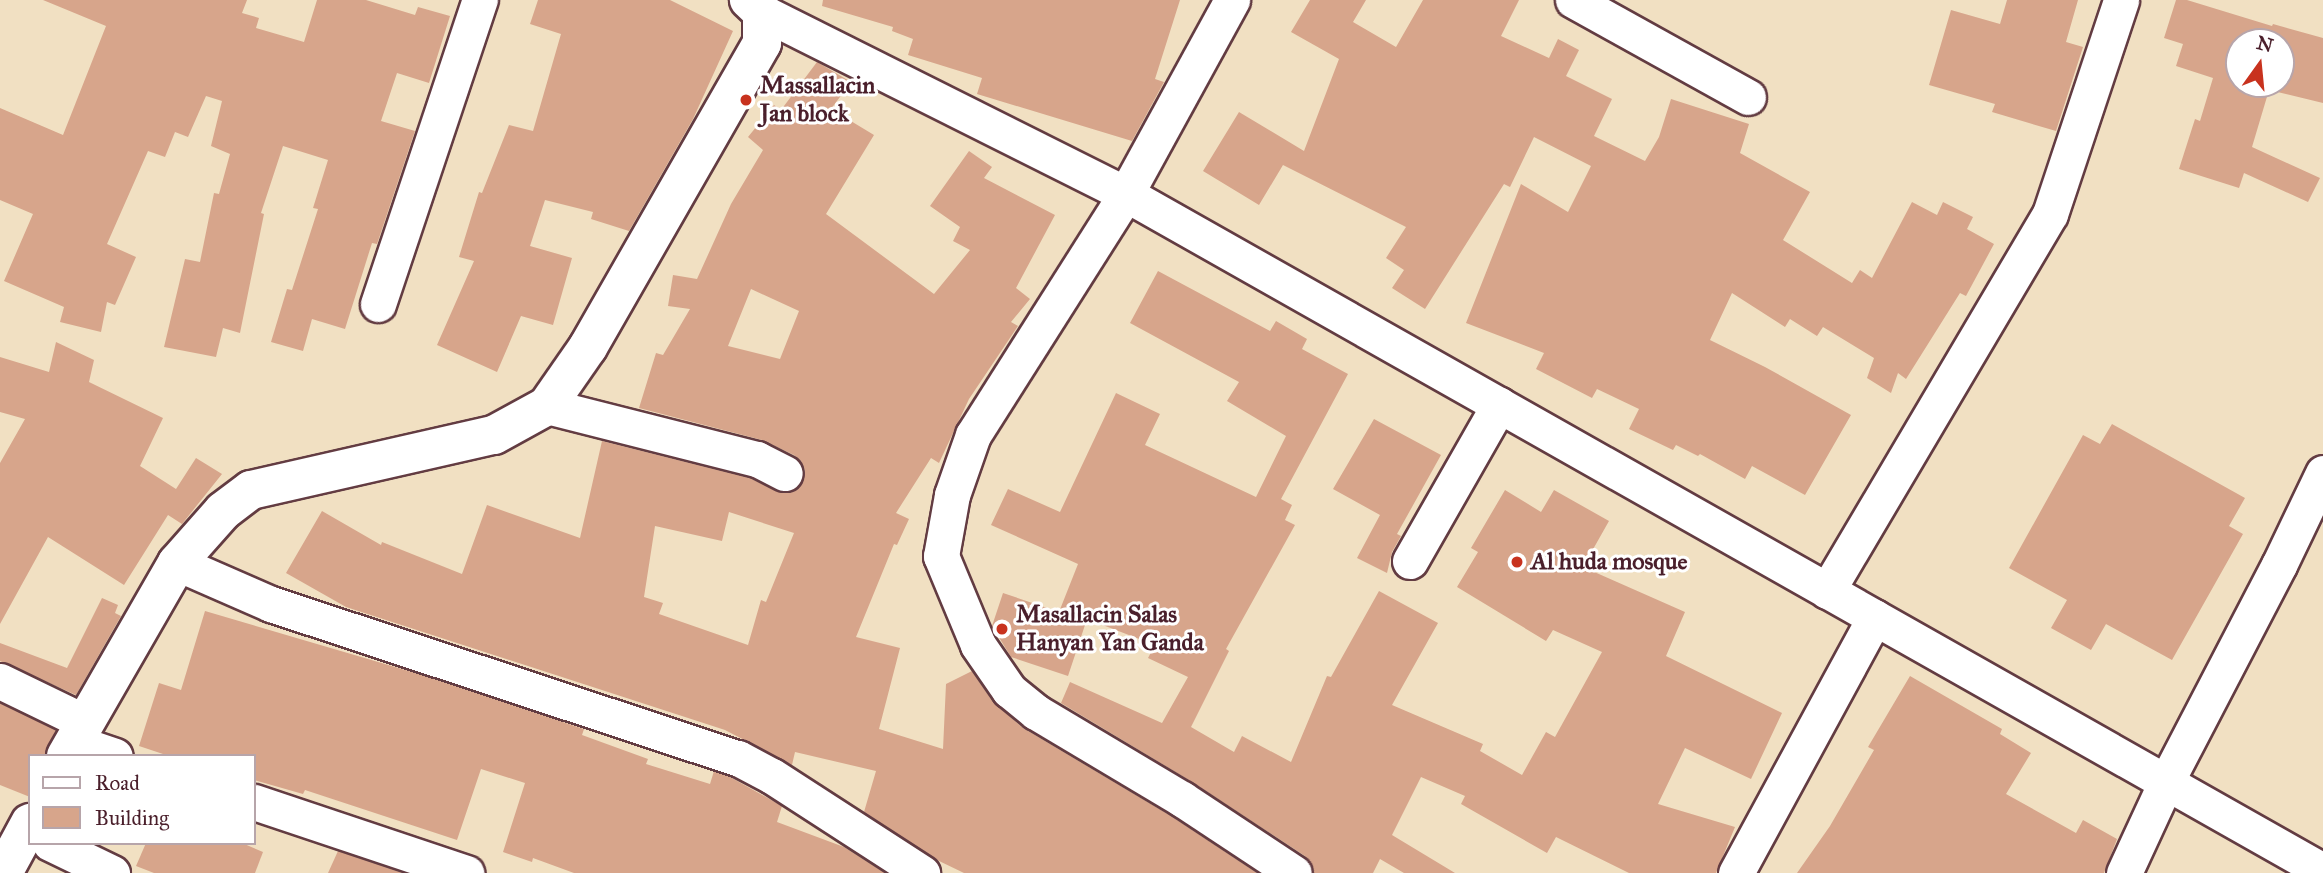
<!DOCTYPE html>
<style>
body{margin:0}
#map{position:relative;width:2323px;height:873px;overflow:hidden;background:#f1e0c2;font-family:"IM FELL Great Primer",serif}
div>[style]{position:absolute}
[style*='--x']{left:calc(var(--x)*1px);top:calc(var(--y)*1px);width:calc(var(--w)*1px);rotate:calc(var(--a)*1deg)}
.building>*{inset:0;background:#d7a58b}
.roads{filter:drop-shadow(2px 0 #633c42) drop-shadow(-2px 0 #633c42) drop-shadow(0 2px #633c42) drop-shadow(0 -2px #633c42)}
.minor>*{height:35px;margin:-17.5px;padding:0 17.5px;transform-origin:17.5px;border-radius:17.5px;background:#fff}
.tertiary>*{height:38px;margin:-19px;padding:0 19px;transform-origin:19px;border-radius:19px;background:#fff}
.dots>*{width:19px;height:19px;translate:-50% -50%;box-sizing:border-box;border:4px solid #fff;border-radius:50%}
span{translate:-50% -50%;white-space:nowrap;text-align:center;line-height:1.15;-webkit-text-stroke:6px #fff;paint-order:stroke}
.poi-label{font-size:24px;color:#4a1f2b;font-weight:700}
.left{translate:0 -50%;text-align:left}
.legend{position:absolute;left:28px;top:754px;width:228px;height:91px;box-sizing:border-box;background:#fff;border:2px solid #b7a5aa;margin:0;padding:9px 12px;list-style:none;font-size:21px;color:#4a1f2b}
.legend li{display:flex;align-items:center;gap:14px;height:35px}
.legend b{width:35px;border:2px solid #b7a5aa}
.north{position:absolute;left:2225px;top:28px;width:70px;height:70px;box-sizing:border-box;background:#fff;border:2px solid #b7a5aa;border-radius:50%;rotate:15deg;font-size:19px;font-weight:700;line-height:28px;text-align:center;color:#4a1f2b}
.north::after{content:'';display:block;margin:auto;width:24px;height:32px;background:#c8321e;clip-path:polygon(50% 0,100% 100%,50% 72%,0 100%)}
</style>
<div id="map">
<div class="building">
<div style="clip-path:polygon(43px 0,247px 0,242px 13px,259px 18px,256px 28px,304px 42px,317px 0,366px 0,415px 15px,418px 7px,450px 16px,429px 83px,397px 73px,381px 121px,415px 131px,377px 244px,372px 243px,345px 329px,312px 319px,303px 351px,271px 342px,287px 289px,292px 290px,318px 209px,313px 208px,328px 160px,283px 146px,261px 213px,264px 214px,240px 333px,223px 328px,216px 357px,164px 347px,185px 259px,200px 262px,214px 193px,219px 194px,230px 154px,211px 146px,222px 101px,206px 96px,188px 137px,175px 132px,165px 157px,148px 151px,107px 244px,136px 257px,115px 305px,107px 302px,101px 332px,60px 322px,64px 307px,4px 281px,33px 214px,0 200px,0 108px,63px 135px,106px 26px)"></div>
<div style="clip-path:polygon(538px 0,670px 0,733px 31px,693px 119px,629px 231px,591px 219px,593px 212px,545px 200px,530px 246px,572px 258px,553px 325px,521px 316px,497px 372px,437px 345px,474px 261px,459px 257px,479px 192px,482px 193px,509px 125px,533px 131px,561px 34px,530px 24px)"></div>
<div style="clip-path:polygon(823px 0,1180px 0,1155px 79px,1164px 82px,1132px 141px,977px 94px,982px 78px,908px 55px,913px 39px,892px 31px,893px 27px,822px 6px)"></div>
<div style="clip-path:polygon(1310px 0,1366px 0,1353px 22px,1396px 47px,1423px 0,1519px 0,1501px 36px,1549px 58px,1558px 39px,1579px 50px,1566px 76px,1612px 99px,1594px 136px,1645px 161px,1659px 137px,1671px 99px,1749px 124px,1740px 153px,1810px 192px,1783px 240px,1852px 283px,1860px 270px,1872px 278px,1912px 202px,1937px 215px,1943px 202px,1973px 217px,1967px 229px,1994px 244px,1966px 296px,1960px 293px,1906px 379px,1898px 373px,1891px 393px,1867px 378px,1874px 358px,1823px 327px,1817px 336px,1790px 319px,1785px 327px,1732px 293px,1710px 340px,1765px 367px,1851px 415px,1805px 495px,1752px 466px,1745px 479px,1700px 454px,1698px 456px,1676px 445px,1673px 450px,1629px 429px,1639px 409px,1597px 389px,1592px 398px,1536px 369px,1544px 353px,1466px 323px,1521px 184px,1568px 212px,1591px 166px,1534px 137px,1510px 187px,1504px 184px,1425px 309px,1392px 288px,1404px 270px,1386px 258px,1406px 227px,1283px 165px,1259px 205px,1203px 171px,1239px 112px,1304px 151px,1339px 59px,1291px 32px)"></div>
<div style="clip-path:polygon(2007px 0,2078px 0,2066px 42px,2083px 47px,2056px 131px,1992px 112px,1995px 104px,1929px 85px,1951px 10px,2000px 24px)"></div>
<div style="clip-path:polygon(evenodd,2176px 0,2187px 0,2272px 26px,2273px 24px,2323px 38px,2323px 103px,2269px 90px,2252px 147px,2320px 178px,2308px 202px,2244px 173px,2239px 188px,2179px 169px,2195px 119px,2200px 121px,2213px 78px,2176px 66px,2183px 44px,2164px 38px,2176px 0,2239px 42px,2281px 42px,2281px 84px,2239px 84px,2239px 42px)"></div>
<div style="clip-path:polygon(evenodd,817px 62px,851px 82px,831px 109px,874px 135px,826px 214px,934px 294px,970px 250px,953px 241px,960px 227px,930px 206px,969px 151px,992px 167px,984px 178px,1055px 215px,1016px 288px,1030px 299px,1011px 322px,1018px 326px,969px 399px,939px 463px,931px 458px,896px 513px,909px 519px,897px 545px,894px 544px,856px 637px,900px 648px,879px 729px,943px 749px,946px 684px,972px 671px,993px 702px,1023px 728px,1171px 816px,1257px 873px,964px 873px,937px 860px,864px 812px,876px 771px,795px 752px,792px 765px,725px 730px,346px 607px,286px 573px,322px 511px,381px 545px,382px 542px,462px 574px,487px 505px,580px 538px,602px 441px,750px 478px,777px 491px,787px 493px,797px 489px,803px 481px,805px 471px,801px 461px,794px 455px,762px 440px,639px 408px,656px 353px,663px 355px,690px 309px,668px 306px,673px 275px,697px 279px,731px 204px,763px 150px,748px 137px,774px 105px,781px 110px,817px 62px,751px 289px,799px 311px,780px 359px,728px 346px,751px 289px,817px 62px,729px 512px,794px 533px,766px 602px,761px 600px,748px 645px,659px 614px,663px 603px,644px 597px,655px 526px,722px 541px,729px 512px)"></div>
<div style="clip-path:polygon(1158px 271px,1270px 331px,1276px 321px,1307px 339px,1302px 349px,1348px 374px,1281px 499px,1292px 505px,1285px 520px,1295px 525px,1226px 649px,1229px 651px,1191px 727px,1234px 752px,1242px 736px,1291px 762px,1327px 676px,1331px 677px,1379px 591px,1438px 623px,1392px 705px,1483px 744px,1480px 751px,1522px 775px,1546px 732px,1555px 737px,1602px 652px,1553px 630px,1546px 641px,1457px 587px,1478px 552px,1471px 548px,1505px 490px,1541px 512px,1554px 490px,1609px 521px,1583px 567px,1685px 612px,1666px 656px,1782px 713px,1751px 779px,1685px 748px,1658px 804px,1735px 827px,1716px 873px,1629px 873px,1556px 837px,1547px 853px,1461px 804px,1465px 796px,1421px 777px,1392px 835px,1455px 873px,1404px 873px,1380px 859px,1373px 873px,1314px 873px,1305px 856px,1192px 782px,1061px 703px,1070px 682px,1162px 723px,1188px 677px,1148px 658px,1155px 645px,1087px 619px,1068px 676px,1011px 657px,992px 626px,1003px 593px,1059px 612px,1078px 564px,991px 525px,1008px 489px,1060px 512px,1116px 393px,1160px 414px,1145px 445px,1256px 497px,1286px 436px,1227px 401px,1239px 382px,1130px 323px)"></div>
<div style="clip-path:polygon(56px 342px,94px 360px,89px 382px,163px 418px,140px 466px,176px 489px,196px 458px,222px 474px,182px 524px,168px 515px,124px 585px,48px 537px,0 624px,0 463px,25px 419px,0 412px,0 357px,49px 372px)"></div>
<div style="clip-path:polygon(1374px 419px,1441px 455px,1397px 534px,1401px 536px,1392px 552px,1387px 573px,1357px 558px,1380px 515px,1333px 489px)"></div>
<div style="clip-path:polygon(2112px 424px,2245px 498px,2229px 526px,2243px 534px,2172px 660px,2106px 624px,2091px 650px,2051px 628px,2067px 600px,2009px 568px,2083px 435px,2100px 444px)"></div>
<div style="clip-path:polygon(102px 598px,118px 605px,115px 613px,121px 616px,76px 695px,0 661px,0 643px,67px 668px)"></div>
<div style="clip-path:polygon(205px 611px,419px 674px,584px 729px,582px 735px,648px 759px,646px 764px,710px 784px,714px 771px,730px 777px,782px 806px,777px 822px,844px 847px,885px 873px,574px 873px,533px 858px,532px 862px,503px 852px,525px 783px,481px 769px,457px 840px,305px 790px,303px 794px,254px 780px,254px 756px,169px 756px,139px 746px,159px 683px,181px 690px)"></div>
<div style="clip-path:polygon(1910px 676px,2002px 729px,2000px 734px,2031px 753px,2006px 794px,2076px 833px,2083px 820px,2117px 839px,2104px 873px,1797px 873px,1830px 826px,1874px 750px,1868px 747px)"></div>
<div style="clip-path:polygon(0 703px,56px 730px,44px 756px,30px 756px,30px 797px,0 785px)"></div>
<div style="clip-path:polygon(146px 843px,242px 843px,263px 852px,255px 873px,154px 873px,136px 866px)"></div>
<div style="clip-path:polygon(338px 851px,403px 873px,328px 873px)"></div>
</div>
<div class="roads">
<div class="minor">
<div style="--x:1232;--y:0;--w:221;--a:118.7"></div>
<div style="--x:1126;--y:194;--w:285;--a:122.4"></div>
<div style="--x:973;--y:435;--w:64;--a:109.3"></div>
<div style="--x:952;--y:495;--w:62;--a:100.2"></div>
<div style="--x:941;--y:556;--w:96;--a:67.4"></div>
<div style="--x:978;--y:645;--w:55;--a:55.4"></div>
<div style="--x:1009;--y:690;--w:35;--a:39"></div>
<div style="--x:1036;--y:712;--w:170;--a:30.8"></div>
<div style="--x:1182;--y:799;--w:134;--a:33.5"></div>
<div style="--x:1573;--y:0;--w:200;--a:29"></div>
<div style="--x:762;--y:12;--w:407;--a:26.6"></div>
<div style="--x:1126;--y:194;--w:1375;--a:29.49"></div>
<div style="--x:378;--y:304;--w:321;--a:-71.5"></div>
<div style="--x:547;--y:406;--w:217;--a:14.2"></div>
<div style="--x:757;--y:459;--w:31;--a:27"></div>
<div style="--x:1410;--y:561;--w:180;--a:-60.3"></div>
<div style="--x:177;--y:563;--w:103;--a:23.6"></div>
<div style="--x:271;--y:604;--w:492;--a:18.3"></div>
<div style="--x:738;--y:758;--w:38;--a:28"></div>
<div style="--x:772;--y:776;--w:179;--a:32.9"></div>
<div style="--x:1827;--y:591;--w:438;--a:-59.4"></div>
<div style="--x:2050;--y:214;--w:225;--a:-71.6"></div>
<div style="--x:0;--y:681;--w:94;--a:25.8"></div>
<div style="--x:74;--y:742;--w:43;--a:18.9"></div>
<div style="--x:254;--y:802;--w:224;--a:18.5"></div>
<div style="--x:50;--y:843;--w:69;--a:25.8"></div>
<div style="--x:1736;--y:873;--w:291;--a:-61.5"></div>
<div style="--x:2124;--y:873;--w:100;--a:-65.2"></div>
<div style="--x:2166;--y:782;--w:245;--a:-62.5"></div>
<div style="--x:2279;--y:565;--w:102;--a:-64.4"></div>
</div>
<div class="tertiary">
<div style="--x:66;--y:756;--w:223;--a:-60.1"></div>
<div style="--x:177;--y:563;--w:69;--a:-48.5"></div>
<div style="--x:223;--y:511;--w:35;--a:-37"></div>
<div style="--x:251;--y:490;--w:249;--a:-12.8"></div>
<div style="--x:494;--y:435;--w:60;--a:-28.7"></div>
<div style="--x:547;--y:406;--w:72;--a:-55.2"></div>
<div style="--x:588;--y:347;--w:350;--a:-60.2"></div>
<div style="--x:762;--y:43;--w:31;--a:-90"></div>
<div style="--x:762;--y:12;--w:18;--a:-137"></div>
<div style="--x:3;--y:873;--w:57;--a:-61.6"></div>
</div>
</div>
<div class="dots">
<div style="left:746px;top:100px;background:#c8321e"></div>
<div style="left:1517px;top:562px;background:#c8321e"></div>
<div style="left:1002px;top:629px;background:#c8321e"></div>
</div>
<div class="poi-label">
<span class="left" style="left:760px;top:100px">Massallacin<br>Jan block</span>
<span class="left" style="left:1531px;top:562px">Al huda mosque</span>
<span class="left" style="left:1016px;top:629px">Masallacin Salas<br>Hanyan Yan Ganda</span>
</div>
<ul class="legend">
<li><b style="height:9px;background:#fff"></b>Road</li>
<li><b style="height:19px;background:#d7a58b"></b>Building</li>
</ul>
<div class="north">N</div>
</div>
